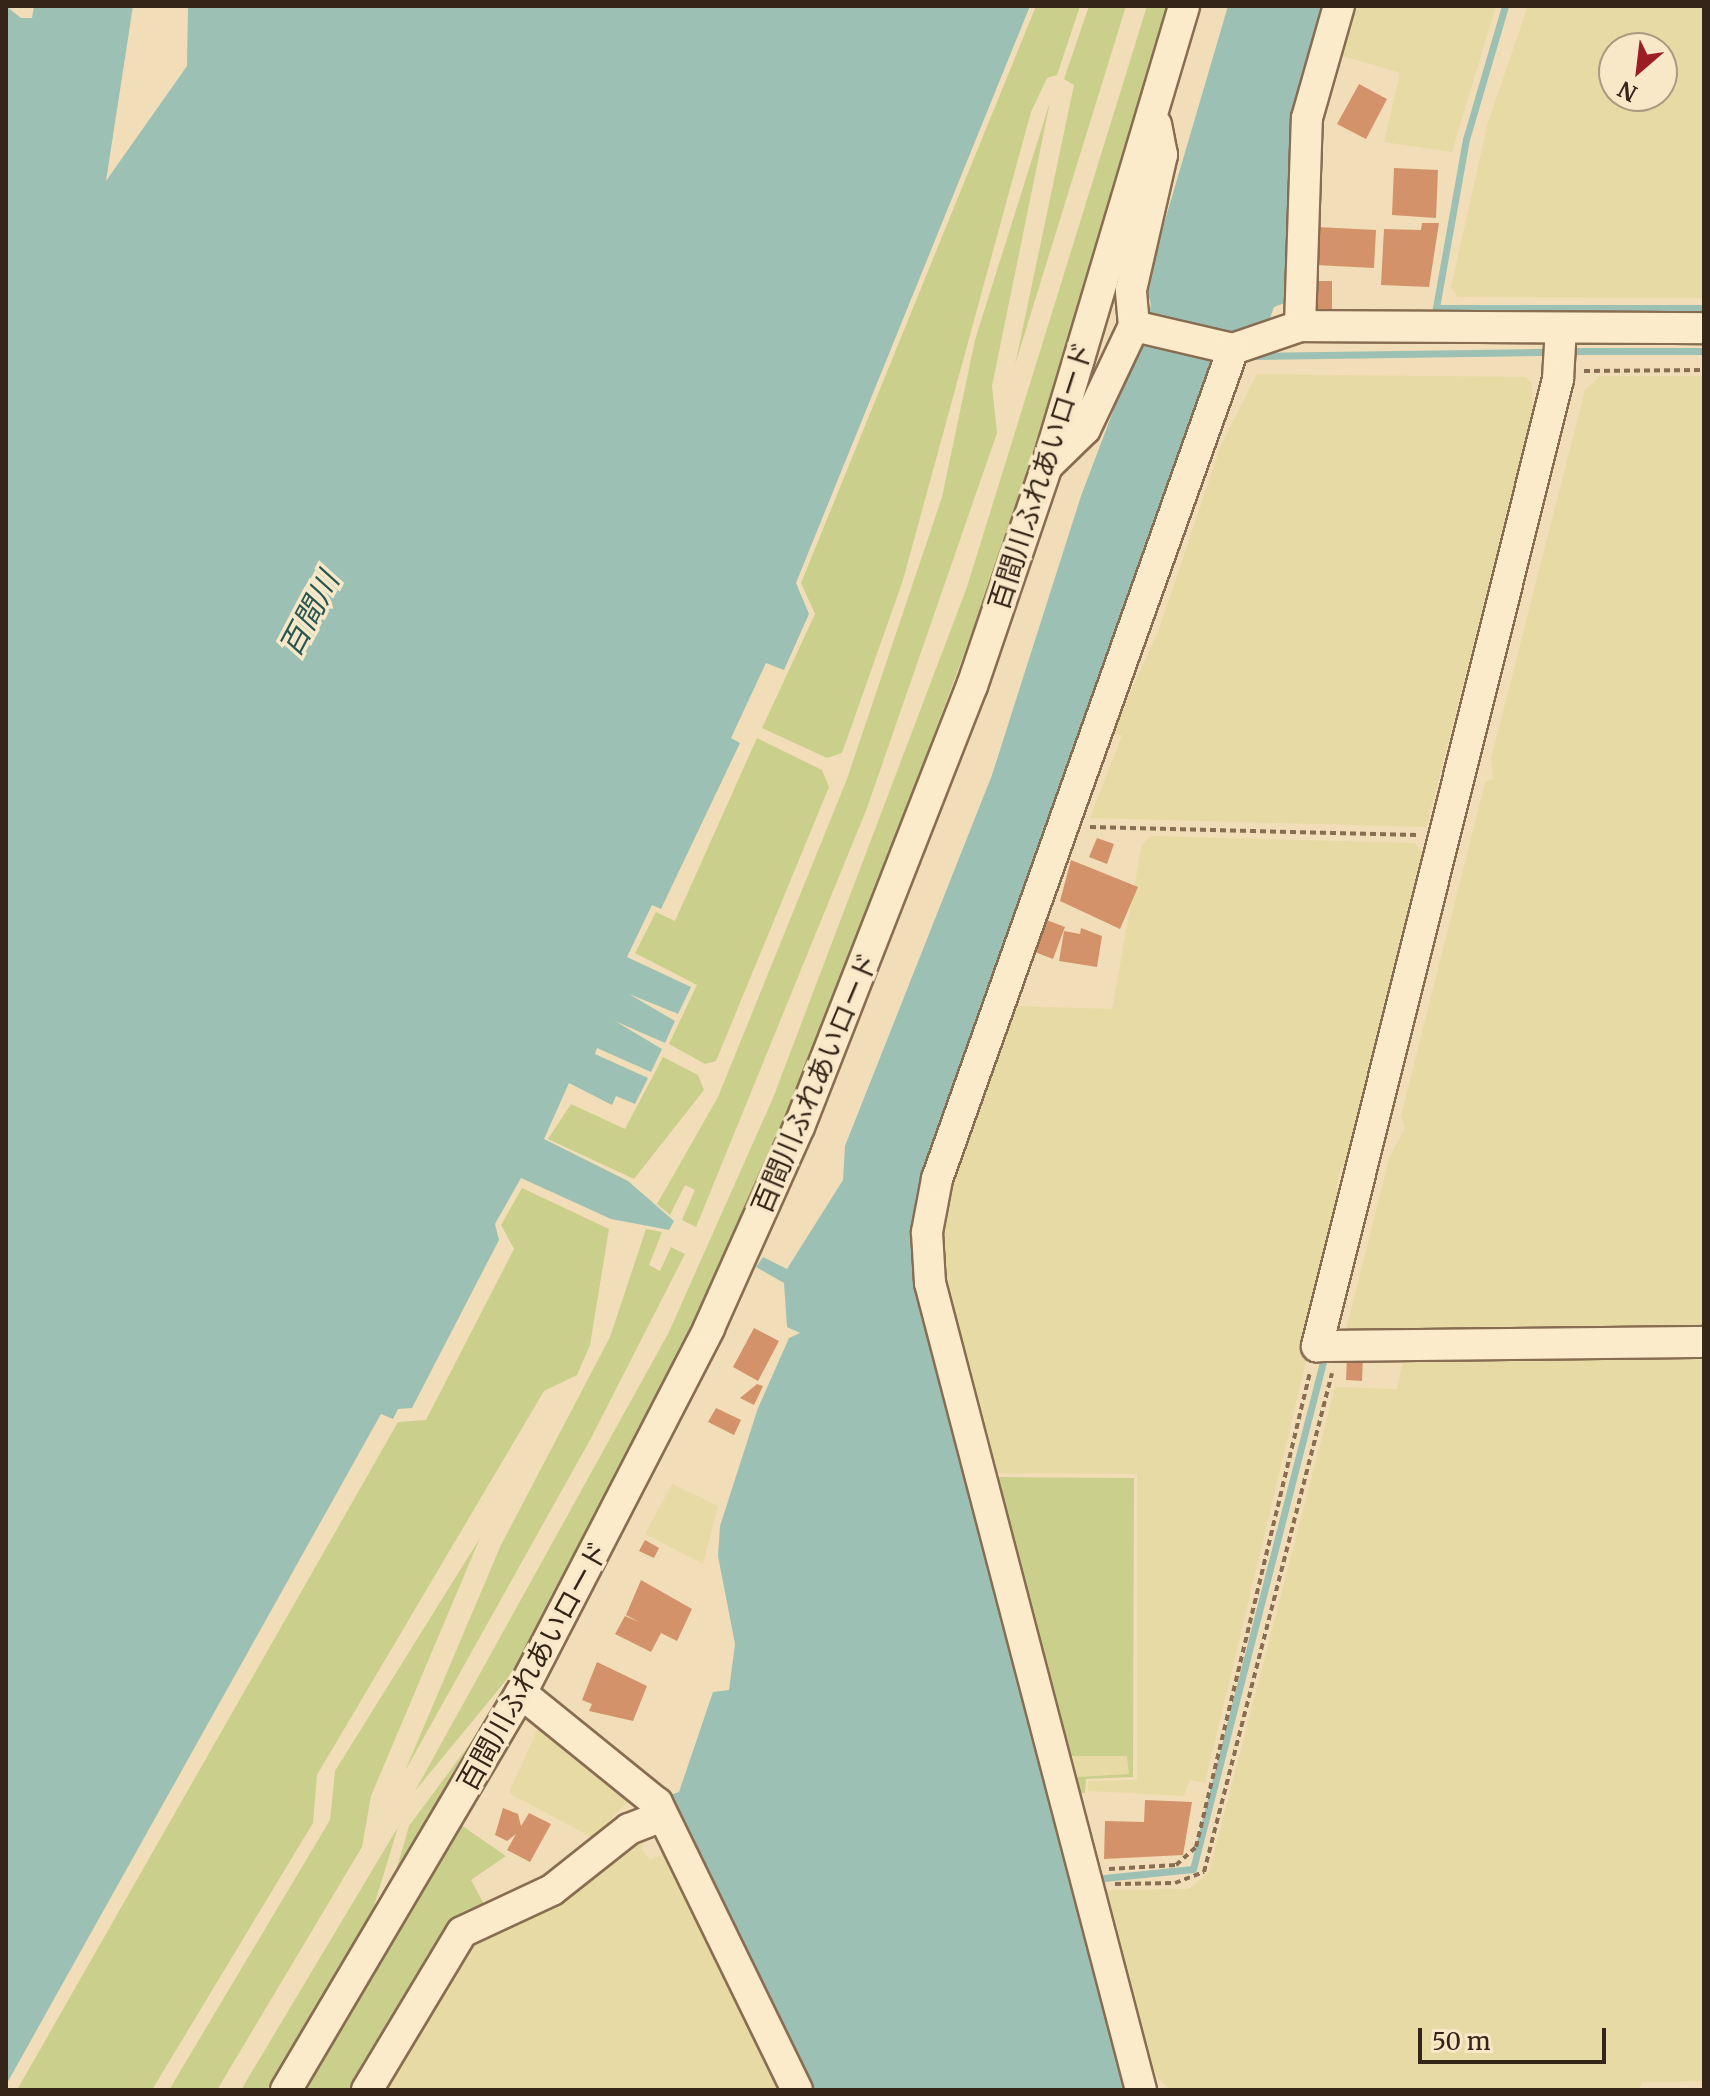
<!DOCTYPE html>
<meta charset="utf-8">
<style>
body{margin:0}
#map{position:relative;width:1710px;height:2096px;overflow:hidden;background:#f1deb8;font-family:Merriweather,"Noto Sans JP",serif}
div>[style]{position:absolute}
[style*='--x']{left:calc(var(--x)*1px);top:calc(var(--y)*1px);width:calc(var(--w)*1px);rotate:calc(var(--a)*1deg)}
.farmland>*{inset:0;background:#e7daa4}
.green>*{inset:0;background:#cacf8c}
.water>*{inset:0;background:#9dc0b5}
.stream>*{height:7px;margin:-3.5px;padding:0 3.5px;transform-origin:3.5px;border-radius:3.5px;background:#9dc0b5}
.building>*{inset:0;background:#d3926a}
.path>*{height:4px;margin-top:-2px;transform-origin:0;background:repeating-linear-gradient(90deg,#886d52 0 6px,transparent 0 10px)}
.roads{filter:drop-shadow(2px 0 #886d52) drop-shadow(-2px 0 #886d52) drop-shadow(0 2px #886d52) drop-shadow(0 -2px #886d52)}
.minor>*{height:30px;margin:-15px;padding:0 15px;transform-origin:15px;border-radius:15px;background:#fcebcb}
span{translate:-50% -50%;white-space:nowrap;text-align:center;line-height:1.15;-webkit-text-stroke:7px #f8e8c8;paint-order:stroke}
.street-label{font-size:28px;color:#352519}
.water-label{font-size:30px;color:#265752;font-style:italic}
.frame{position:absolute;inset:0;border:8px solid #352519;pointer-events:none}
.north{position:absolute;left:1598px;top:32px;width:80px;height:80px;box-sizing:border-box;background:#f8e8c8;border:2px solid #aa9a82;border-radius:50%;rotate:208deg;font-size:22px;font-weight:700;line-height:32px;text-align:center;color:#352519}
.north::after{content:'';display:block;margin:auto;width:28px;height:36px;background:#9c1d23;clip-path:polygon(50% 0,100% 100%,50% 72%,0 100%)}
.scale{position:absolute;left:1418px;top:2028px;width:188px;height:36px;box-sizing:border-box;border:4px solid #352519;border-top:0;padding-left:10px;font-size:24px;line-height:28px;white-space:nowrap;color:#352519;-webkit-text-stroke:6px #f8e8c8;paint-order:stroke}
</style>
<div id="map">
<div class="farmland">
<div style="clip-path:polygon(1346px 6px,1496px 6px,1452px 152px,1384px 142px,1400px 73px,1333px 53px)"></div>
<div style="clip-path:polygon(evenodd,1528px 6px,1704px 6px,1704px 298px,1458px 297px,1451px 287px,1488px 122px,1528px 6px,1662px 48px,1662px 96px,1614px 96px,1614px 48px,1662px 48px)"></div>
<div style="clip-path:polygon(1257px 374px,1526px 377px,1532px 384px,1533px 418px,1426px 827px,1090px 818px,1122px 735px,1111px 734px,1158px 632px,1221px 445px)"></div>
<div style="clip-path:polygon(1600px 376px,1704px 376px,1704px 1335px,1344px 1337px,1389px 1158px,1405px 1128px,1401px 1116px,1485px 782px,1493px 779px,1491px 759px,1585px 390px)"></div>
<div style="clip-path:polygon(1151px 836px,1415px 843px,1423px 855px,1353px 1163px,1341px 1167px,1336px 1188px,1347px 1191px,1205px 1783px,1190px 1780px,1184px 1796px,1088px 1791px,1088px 1781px,1137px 1780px,1137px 1474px,989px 1473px,940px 1256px,956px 1164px,1013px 1006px,1112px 1009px,1142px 844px)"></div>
<div style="clip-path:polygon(1704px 1351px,1704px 2081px,1642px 2082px,1639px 2090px,1171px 2090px,1154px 2075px,1103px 1890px,1189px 1889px,1209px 1872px,1335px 1387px,1397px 1389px,1404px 1355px)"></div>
<div style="clip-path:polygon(672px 1484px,718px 1506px,703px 1564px,645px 1534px)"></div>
<div style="clip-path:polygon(539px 1726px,632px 1797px,593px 1838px,509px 1793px)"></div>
<div style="clip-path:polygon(1070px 1755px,1128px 1756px,1129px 1774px,1075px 1777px)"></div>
<div style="clip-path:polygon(644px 1833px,642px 1850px,650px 1860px,665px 1853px,777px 2090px,374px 2090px,465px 1936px)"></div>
</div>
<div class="green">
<div style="clip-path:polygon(1036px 6px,1080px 6px,1057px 75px,1047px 78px,1031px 112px,903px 580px,842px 753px,827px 758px,762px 728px,815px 614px,801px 583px)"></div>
<div style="clip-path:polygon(1089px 6px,1126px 6px,1015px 365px,1074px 85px,1064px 79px)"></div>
<div style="clip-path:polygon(1147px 6px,1171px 6px,1126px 157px,999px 559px,829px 1018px,689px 1332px,521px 1662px,415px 1791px,669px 1332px,773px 1098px,967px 587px)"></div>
<div style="clip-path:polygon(1050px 102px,992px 386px,997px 433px,867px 808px,696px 1227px,682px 1220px,695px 1190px,685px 1185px,670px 1215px,657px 1204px,718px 1097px,847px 779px,942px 497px,975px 340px)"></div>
<div style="clip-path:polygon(757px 738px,822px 770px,829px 787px,716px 1061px,705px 1064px,669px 1044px,697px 985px,635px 953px,656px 912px,675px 921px)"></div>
<div style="clip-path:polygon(663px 1057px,698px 1075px,704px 1090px,634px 1179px,548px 1139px,571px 1104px,625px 1129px)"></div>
<div style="clip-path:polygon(522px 1188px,609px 1229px,590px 1345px,577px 1375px,544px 1391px,317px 1775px,313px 1823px,152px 2090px,17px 2090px,398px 1422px,426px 1420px,514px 1249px,501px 1225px)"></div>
<div style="clip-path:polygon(646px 1229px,662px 1232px,649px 1265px,660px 1271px,671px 1247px,685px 1254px,590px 1440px,405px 1771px,501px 1545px,610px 1337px)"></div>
<div style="clip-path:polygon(evenodd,992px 1477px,1134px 1478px,1133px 1777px,1086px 1779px,1085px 1793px,1074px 1793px,992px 1477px,1070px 1756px,1127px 1756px,1129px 1774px,1075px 1777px,1070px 1756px)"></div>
<div style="clip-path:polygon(480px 1538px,371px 1796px,362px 1847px,217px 2090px,169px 2090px,330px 1820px,335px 1771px)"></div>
<div style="clip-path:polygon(489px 1718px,392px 1885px,409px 1826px)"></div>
<div style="clip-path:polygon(461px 1825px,506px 1856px,471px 1880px,484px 1904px,461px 1913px,354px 2090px,302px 2090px)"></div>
<div style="clip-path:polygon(398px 1827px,371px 1916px,267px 2090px,241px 2090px)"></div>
</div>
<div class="water">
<div style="clip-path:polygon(6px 6px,21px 18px,32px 18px,34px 6px,133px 6px,106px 181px,187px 66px,188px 6px,1030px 6px,796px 583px,809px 614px,784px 670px,766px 663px,731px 738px,740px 743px,661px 909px,652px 905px,627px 957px,691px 987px,678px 1014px,629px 994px,675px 1021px,665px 1043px,615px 1021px,662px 1049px,651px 1072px,597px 1048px,595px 1054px,648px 1078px,635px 1104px,616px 1096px,612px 1105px,569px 1083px,544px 1139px,628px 1181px,674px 1221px,669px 1230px,611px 1219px,521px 1178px,495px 1224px,499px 1240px,412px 1408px,398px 1409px,393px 1419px,381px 1414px,6px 2085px)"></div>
<div style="clip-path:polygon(1228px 6px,1330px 6px,1293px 300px,1274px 307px,1268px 324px,1224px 334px,914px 1271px,1126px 2090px,813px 2090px,667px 1796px,679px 1792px,713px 1692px,729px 1690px,735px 1644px,718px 1556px,720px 1526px,758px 1408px,789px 1338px,800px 1333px,787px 1327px,784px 1283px,756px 1267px,763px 1257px,787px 1269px,843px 1180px,845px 1146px,992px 775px,1081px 496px,1142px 335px,1151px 305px,1146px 285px)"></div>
</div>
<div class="stream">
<div style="--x:1505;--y:6;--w:139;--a:106.3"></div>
<div style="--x:1466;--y:139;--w:172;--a:100.1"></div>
<div style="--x:1436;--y:308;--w:268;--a:0"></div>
<div style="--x:1566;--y:351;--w:138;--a:0"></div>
<div style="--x:1252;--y:356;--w:302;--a:-0.8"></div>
<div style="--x:1104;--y:1878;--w:89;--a:-5.8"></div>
<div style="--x:1193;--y:1869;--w:532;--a:-75.62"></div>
</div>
<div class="building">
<div style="clip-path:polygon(1359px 84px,1387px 99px,1366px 139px,1337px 124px)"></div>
<div style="clip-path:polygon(1394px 168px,1438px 170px,1436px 218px,1392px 215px)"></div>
<div style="clip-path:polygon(1422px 223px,1439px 223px,1429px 287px,1381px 285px,1384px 229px,1421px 230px)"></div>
<div style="clip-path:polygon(1317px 227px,1376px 230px,1374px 268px,1315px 265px)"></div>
<div style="clip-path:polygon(1312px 281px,1332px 281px,1332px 315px,1312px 315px)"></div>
<div style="clip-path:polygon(1097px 838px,1114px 844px,1107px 864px,1089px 857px)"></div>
<div style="clip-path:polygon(1071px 860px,1138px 887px,1120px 929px,1060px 901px)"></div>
<div style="clip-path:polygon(1044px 919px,1065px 927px,1053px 959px,1032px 951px)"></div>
<div style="clip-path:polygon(1081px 928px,1102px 936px,1097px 967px,1059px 961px,1064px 931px,1080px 934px)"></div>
<div style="clip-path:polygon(754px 1328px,779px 1341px,758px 1381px,733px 1367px)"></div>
<div style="clip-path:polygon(1347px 1357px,1363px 1358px,1362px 1381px,1346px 1380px)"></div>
<div style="clip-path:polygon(757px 1384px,763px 1386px,754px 1405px,740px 1398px)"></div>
<div style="clip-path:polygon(716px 1408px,741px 1420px,734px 1435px,708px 1422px)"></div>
<div style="clip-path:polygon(645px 1540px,659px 1548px,654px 1558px,639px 1551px)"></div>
<div style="clip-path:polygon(641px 1580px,692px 1609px,677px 1641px,661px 1633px,651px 1652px,615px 1634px,625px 1616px,639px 1622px,626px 1615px)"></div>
<div style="clip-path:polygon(597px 1662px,647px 1686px,633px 1721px,589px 1711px,592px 1704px,582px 1700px)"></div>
<div style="clip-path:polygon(1145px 1800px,1192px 1802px,1183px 1855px,1104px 1859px,1105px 1821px,1144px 1822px)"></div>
<div style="clip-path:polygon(503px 1808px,518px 1814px,521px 1826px,529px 1813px,551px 1824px,530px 1862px,507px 1850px,516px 1834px,507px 1841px,495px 1835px)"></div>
</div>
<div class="path">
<div style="--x:1584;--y:371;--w:120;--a:-0.5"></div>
<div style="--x:1090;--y:827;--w:327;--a:1.4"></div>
<div style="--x:1109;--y:1869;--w:67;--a:-3.4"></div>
<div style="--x:1176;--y:1865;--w:27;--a:-42"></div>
<div style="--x:1196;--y:1847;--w:488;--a:-76.5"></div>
<div style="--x:1115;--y:1884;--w:60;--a:-1"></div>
<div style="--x:1175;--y:1883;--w:31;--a:-21"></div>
<div style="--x:1204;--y:1872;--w:515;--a:-75.61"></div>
</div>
<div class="roads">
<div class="minor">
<div style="--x:1134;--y:326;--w:36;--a:-95"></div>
<div style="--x:1131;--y:290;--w:139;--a:-77.1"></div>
<div style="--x:1162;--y:155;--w:31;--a:-101"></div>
<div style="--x:1300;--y:326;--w:208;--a:-88.1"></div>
<div style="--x:1307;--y:118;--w:116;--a:-74.1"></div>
<div style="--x:1561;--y:328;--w:51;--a:93.4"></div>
<div style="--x:1558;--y:379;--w:997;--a:103.99"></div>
<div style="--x:1317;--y:1346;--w:387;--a:-0.6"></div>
<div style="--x:1047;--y:466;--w:53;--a:-44.2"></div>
<div style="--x:1085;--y:429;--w:114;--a:-64.6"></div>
<div style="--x:1134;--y:326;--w:102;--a:13.1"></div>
<div style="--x:1233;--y:349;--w:71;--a:-18.9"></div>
<div style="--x:1300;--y:326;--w:404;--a:0.3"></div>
<div style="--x:521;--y:1693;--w:175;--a:39"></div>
<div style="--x:657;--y:1803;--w:319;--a:64"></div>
<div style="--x:286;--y:2090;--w:461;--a:-59.4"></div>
<div style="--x:521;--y:1693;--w:411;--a:-62.7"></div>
<div style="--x:709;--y:1328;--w:220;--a:-65.9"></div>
<div style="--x:799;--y:1127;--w:474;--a:-68.6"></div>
<div style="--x:972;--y:686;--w:232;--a:-71.2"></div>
<div style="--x:1047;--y:466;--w:480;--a:-73.4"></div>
<div style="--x:367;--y:2090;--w:184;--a:-59"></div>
<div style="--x:462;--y:1932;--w:99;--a:-25"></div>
<div style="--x:552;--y:1890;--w:98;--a:-38.4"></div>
<div style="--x:629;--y:1829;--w:36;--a:-21"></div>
<div style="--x:1141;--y:2090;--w:834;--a:-104.65"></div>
<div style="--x:930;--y:1283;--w:51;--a:-93.4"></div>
<div style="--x:927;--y:1232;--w:54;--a:-79.3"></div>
<div style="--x:937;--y:1179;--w:881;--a:-70.37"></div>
</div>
</div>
<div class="street-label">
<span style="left:1041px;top:476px;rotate:-72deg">百間川ふれあいロード</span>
<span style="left:815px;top:1083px;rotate:-67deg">百間川ふれあいロード</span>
<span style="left:533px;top:1666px;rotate:-61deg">百間川ふれあいロード</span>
</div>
<div class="water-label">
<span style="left:309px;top:614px;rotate:-62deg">百間川</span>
</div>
<div class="frame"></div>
<div class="north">N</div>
<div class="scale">50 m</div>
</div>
